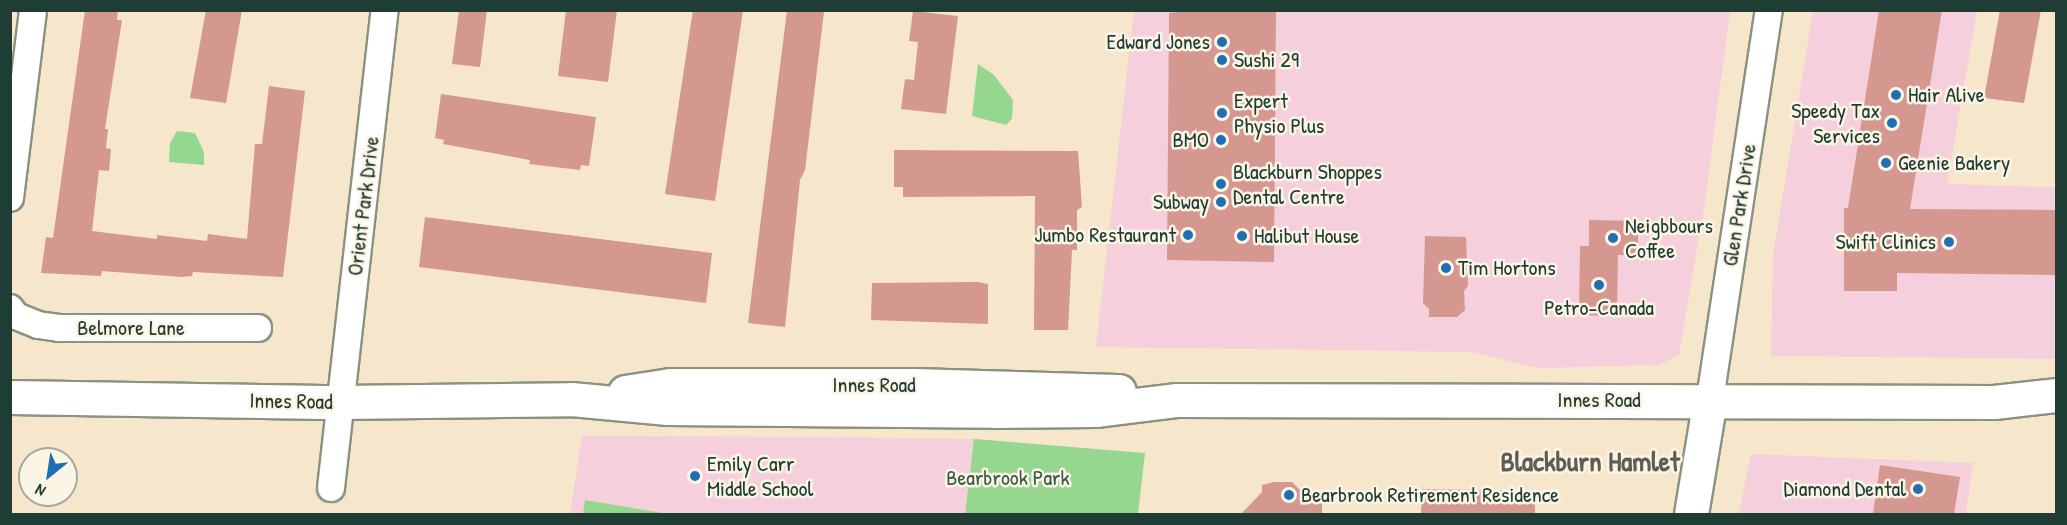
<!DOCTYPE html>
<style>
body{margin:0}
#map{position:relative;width:2067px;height:525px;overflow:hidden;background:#f5e6cc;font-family:"Patrick Hand",sans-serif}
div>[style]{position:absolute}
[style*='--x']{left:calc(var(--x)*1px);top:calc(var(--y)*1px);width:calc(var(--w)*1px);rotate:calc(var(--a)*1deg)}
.built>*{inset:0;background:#f5cfdb}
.green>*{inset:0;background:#95d78f}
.building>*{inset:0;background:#d59891}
.roads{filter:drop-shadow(2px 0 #8a9280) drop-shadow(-2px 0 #8a9280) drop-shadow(0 2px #8a9280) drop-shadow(0 -2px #8a9280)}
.street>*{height:26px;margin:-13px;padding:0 13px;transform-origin:13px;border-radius:13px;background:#fff}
.secondary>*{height:33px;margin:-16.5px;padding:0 16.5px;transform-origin:16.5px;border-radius:16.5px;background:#fff}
.dots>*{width:16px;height:16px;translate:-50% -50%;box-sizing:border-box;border:3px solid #fcf5e5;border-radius:50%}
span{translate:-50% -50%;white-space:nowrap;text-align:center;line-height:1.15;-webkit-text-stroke:5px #fcf5e5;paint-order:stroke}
.poi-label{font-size:22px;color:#1f3d34}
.right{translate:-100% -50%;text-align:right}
.left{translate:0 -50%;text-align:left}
.street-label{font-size:22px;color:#1f3d34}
.park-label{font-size:22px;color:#375c46}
.district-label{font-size:28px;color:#5f5d55;font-weight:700}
.frame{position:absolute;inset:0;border:12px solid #1f3d34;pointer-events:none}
.north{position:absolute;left:18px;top:447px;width:60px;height:60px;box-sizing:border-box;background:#fcf5e5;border:2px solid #a4ab9e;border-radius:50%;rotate:210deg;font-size:16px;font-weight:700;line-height:24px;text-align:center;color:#1f3d34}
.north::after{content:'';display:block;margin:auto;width:21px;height:27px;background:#1f6fb2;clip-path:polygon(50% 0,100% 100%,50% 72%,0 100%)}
</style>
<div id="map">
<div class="built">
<div style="clip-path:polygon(1134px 11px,1730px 11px,1705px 201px,1679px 355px,1659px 365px,1537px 368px,1472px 352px,1096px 347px)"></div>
<div style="clip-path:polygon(1813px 11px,1977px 11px,1947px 184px,2056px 187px,2056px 359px,1771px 356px,1773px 255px)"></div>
<div style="clip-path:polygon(582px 436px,818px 437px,974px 439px,965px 514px,570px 514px)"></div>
<div style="clip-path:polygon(1751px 454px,1973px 463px,1966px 514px,1739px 514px)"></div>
</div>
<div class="green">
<div style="clip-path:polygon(978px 64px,994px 75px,1013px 100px,1012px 119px,1006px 125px,972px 116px)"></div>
<div style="clip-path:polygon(177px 131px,195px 133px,204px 152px,204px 165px,169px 162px,170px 143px)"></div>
<div style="clip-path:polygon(974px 439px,1145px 453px,1138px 514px,965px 514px)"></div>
<div style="clip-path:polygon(585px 500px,668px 514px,583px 514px)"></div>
</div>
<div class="building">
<div style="clip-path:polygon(85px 10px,118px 10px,117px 20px,122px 20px,105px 129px,108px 129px,106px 148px,111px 149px,109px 171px,99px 170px,92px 231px,157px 239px,157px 235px,207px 241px,208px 234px,247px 239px,255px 144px,262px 144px,269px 86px,305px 91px,283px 277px,193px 272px,192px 276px,182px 277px,102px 271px,101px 276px,41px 273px,46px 237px,53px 238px)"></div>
<div style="clip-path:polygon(206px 10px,242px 10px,226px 103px,190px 98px)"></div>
<div style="clip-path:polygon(459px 10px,487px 10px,480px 67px,452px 64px)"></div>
<div style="clip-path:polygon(566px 10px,617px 10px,608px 82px,558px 76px)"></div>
<div style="clip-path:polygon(693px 10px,743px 10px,715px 201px,665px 194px)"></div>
<div style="clip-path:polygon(787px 10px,824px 12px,805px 170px,800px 180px,785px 327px,748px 323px)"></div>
<div style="clip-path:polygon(1192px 10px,1276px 10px,1274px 262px,1167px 260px,1169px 13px)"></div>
<div style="clip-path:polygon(1879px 10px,1942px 10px,1910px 209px,2056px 210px,2056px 275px,1897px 273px,1897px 291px,1844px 291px,1844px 208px,1848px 208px)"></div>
<div style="clip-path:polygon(2000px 10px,2041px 10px,2024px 103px,1984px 98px)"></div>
<div style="clip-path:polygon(913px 11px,958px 16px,946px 114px,901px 109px,905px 79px,914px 80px,918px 42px,909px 41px)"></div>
<div style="clip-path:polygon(441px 94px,596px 117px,589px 166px,581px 165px,580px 170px,529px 164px,530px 160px,443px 144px,444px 140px,435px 138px)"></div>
<div style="clip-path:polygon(894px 150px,1078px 151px,1082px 207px,1077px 210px,1077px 250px,1072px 250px,1068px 330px,1034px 330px,1035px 196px,903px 197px,903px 187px,894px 187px)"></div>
<div style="clip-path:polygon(425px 217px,712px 253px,706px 303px,419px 267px)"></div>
<div style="clip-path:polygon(1589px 220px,1638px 221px,1638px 255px,1618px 255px,1617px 316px,1579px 315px,1580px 246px,1589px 246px)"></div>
<div style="clip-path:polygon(1425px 236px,1466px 237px,1468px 286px,1464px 291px,1465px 310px,1457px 317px,1429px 317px,1429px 309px,1423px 303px)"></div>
<div style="clip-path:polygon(978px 282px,988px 284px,988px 324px,871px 320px,872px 283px)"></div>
<div style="clip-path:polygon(1880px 465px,1960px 477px,1954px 514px,1873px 514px)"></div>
<div style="clip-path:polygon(1274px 482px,1292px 482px,1300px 490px,1311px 490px,1322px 500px,1322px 514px,1241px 514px,1262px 492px,1262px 485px)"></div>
<div style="clip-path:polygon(1422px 489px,1535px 491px,1535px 514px,1421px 514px)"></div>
</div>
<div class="roads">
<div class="street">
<div style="--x:10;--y:198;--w:189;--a:-83"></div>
<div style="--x:10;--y:308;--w:10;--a:53"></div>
<div style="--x:16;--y:316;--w:24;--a:22"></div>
<div style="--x:38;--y:325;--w:21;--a:8"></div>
<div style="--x:59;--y:328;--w:199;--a:0"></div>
<div style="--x:1710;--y:399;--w:393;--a:-81.4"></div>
<div style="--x:331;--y:488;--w:481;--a:-83.6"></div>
</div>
<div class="secondary">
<div style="--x:625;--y:392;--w:47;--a:-8.7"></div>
<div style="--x:671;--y:385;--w:243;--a:0"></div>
<div style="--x:914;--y:385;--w:205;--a:1.7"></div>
<div style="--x:10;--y:397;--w:330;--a:0.9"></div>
<div style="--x:340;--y:402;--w:231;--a:-0.7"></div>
<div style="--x:571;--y:399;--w:97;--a:5.3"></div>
<div style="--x:668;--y:408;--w:327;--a:0.5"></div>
<div style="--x:995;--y:411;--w:100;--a:-0.6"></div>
<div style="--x:1095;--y:410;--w:83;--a:-7"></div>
<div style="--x:1177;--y:400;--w:817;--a:0.14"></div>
<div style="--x:1994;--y:402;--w:62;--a:-6.4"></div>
<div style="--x:1691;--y:514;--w:117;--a:-80.6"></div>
</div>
</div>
<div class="dots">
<div style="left:1222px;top:42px;background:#1f6fb2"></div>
<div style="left:1222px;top:60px;background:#1f6fb2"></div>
<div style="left:1896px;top:95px;background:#1f6fb2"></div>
<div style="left:1222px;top:113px;background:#1f6fb2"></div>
<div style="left:1892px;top:123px;background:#1f6fb2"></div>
<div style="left:1221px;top:140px;background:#1f6fb2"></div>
<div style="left:1886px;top:163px;background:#1f6fb2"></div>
<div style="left:1221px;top:184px;background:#1f6fb2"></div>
<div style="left:1221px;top:202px;background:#1f6fb2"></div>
<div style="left:1188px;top:235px;background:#1f6fb2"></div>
<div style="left:1242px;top:236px;background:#1f6fb2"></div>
<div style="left:1613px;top:238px;background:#1f6fb2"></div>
<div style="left:1949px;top:242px;background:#1f6fb2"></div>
<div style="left:1446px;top:268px;background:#1f6fb2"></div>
<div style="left:1599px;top:285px;background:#1f6fb2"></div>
<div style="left:695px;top:476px;background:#1f6fb2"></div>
<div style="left:1918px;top:489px;background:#1f6fb2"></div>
<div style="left:1289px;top:495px;background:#1f6fb2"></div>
</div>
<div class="poi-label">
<span class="right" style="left:1210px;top:42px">Edward Jones</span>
<span class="left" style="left:1234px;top:60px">Sushi 29</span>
<span class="left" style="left:1908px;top:95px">Hair Alive</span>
<span class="left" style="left:1234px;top:113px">Expert<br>Physio Plus</span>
<span class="right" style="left:1880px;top:123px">Speedy Tax<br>Services</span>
<span class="right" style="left:1209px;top:140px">BMO</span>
<span class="left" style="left:1898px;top:163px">Geenie Bakery</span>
<span class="left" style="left:1233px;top:184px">Blackburn Shoppes<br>Dental Centre</span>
<span class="right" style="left:1209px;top:202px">Subway</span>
<span class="left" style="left:1625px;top:238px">Neigbbours<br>Coffee</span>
<span class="right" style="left:1176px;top:235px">Jumbo Restaurant</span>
<span class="left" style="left:1254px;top:236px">Halibut House</span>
<span class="right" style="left:1936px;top:242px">Swift Clinics</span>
<span class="left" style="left:1458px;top:268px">Tim Hortons</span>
<span style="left:1599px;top:308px">Petro-Canada</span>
<span class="left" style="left:707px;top:476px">Emily Carr<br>Middle School</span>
<span class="right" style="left:1906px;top:489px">Diamond Dental</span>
<span class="left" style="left:1301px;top:495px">Bearbrook Retirement Residence</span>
</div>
<div class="street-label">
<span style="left:1739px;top:205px;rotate:-81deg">Glen Park Drive</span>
<span style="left:363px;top:206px;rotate:-83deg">Orient Park Drive</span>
<span style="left:131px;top:328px">Belmore Lane</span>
<span style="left:874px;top:385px">Innes Road</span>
<span style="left:1599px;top:400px">Innes Road</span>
<span style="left:291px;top:401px;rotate:1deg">Innes Road</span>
</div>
<div class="park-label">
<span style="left:1008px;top:478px">Bearbrook Park</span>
</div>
<div class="district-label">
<span style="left:1590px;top:461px">Blackburn Hamlet</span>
</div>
<div class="frame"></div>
<div class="north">N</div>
</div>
